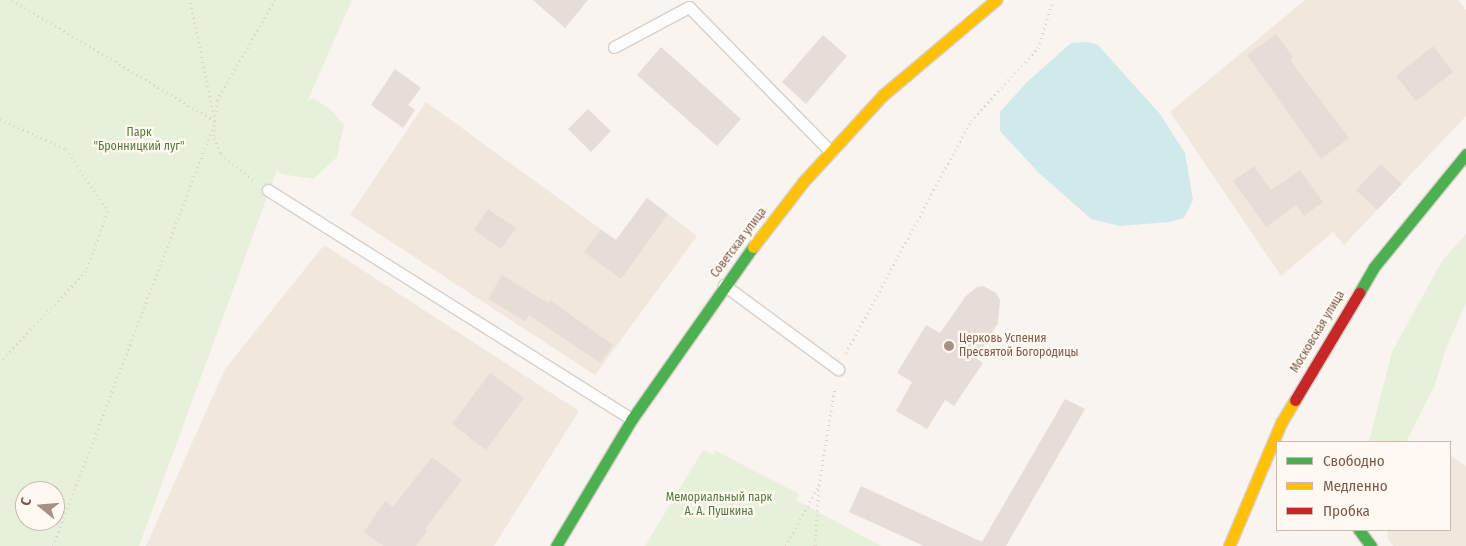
<!DOCTYPE html>
<meta charset="utf-8">
<style>
body{margin:0}
#map{position:relative;width:1466px;height:546px;overflow:hidden;background:#f9f4ef;font-family:"Fira Sans Condensed",sans-serif}
div>[style]{position:absolute}
[style*='--x']{left:calc(var(--x)*1px);top:calc(var(--y)*1px);width:calc(var(--w)*1px);rotate:calc(var(--a)*1deg)}
.residential>*{inset:0;background:#f2e7dd}
.green>*{inset:0;background:#e7f0da}
.water>*{inset:0;background:#d0e9ea}
.building>*{inset:0;background:#e6ddd6}
.path>*{height:3px;margin-top:-1.5px;transform-origin:0;background:repeating-linear-gradient(90deg,#dbd3cf 0 1px,transparent 0 5px)}
.roads{filter:drop-shadow(1px 0 #d7d0ca) drop-shadow(-1px 0 #d7d0ca) drop-shadow(0 1px #d7d0ca) drop-shadow(0 -1px #d7d0ca)}
.lane>*{height:11px;margin:-5.5px;padding:0 5.5px;transform-origin:5.5px;border-radius:5.5px;background:#fefdfd}
.fast>*{height:11px;margin:-5.5px;padding:0 5.5px;transform-origin:5.5px;border-radius:5.5px;background:#4caf50}
.slow>*{height:11px;margin:-5.5px;padding:0 5.5px;transform-origin:5.5px;border-radius:5.5px;background:#ffc107}
.jam>*{height:11px;margin:-5.5px;padding:0 5.5px;transform-origin:5.5px;border-radius:5.5px;background:#c62828}
.dots>*{width:14px;height:14px;translate:-50% -50%;box-sizing:border-box;border:2px solid #fff9f2;border-radius:50%}
span{translate:-50% -50%;white-space:nowrap;text-align:center;line-height:1.15;-webkit-text-stroke:4.5px #fff9f2;paint-order:stroke}
.park-label{font-size:12px;color:#547a41}
.street-label{font-size:12px;color:#7a5a4c}
.poi-label{font-size:12px;color:#7a5a4c}
.left{translate:0 -50%;text-align:left}
.legend{position:absolute;left:1276px;top:441px;width:175px;height:90px;box-sizing:border-box;background:#fff9f2;border:1px solid #cab9b0;margin:0;padding:6px 9px;list-style:none;font-size:15px;color:#7a5a4c}
.legend li{display:flex;align-items:center;gap:10px;height:25px}
.legend b{width:25px;border:1px solid #cab9b0}
.north{position:absolute;left:15px;top:481px;width:50px;height:50px;box-sizing:border-box;background:#fff9f2;border:1px solid #cab9b0;border-radius:50%;rotate:287deg;font-size:14px;font-weight:700;line-height:20px;text-align:center;color:#7a5a4c}
.north::after{content:'';display:block;margin:auto;width:18px;height:22px;background:#a69085;clip-path:polygon(50% 0,100% 100%,50% 72%,0 100%)}
</style>
<div id="map">
<div class="residential">
<div style="clip-path:polygon(1305px 0,1458px 0,1466px 10px,1466px 116px,1344px 245px,1333px 232px,1281px 276px,1170px 112px)"></div>
<div style="clip-path:polygon(426px 102px,616px 240px,647px 198px,697px 236px,595px 375px,350px 215px)"></div>
<div style="clip-path:polygon(324px 245px,579px 411px,494px 546px,146px 546px,225px 369px)"></div>
<div style="clip-path:polygon(1450px 455px,1466px 466px,1466px 546px,1393px 546px,1388px 539px,1387px 530px,1450px 530px)"></div>
</div>
<div class="green">
<div style="clip-path:polygon(evenodd,0 0,352px 0,307px 102px,313px 98px,330px 109px,344px 125px,337px 157px,313px 179px,281px 174px,277px 170px,139px 546px,0 546px,0 0,25px 491px,55px 491px,55px 521px,25px 521px,25px 491px)"></div>
<div style="clip-path:polygon(1466px 234px,1466px 303px,1446px 348px,1435px 385px,1406px 442px,1369px 442px,1392px 352px,1442px 261px)"></div>
<div style="clip-path:polygon(703px 450px,713px 455px,716px 451px,799px 494px,796px 500px,881px 546px,645px 546px)"></div>
</div>
<div class="water">
<div style="clip-path:polygon(1087px 42px,1098px 45px,1160px 114px,1185px 153px,1193px 200px,1184px 218px,1170px 222px,1120px 226px,1091px 219px,1038px 172px,1000px 131px,1000px 112px,1027px 82px,1071px 43px)"></div>
</div>
<div class="building">
<div style="clip-path:polygon(533px 0,588px 0,565px 28px)"></div>
<div style="clip-path:polygon(1276px 34px,1293px 57px,1290px 60px,1349px 138px,1321px 159px,1247px 55px)"></div>
<div style="clip-path:polygon(823px 35px,847px 56px,806px 104px,782px 82px)"></div>
<div style="clip-path:polygon(1433px 46px,1453px 72px,1416px 101px,1396px 76px)"></div>
<div style="clip-path:polygon(661px 47px,741px 119px,717px 146px,637px 75px)"></div>
<div style="clip-path:polygon(395px 69px,421px 88px,408px 105px,415px 110px,403px 128px,371px 105px)"></div>
<div style="clip-path:polygon(588px 109px,611px 131px,591px 152px,568px 129px)"></div>
<div style="clip-path:polygon(1381px 164px,1402px 184px,1377px 210px,1356px 190px)"></div>
<div style="clip-path:polygon(1254px 166px,1271px 190px,1300px 170px,1323px 202px,1304px 216px,1296px 205px,1266px 227px,1233px 181px)"></div>
<div style="clip-path:polygon(647px 198px,668px 214px,621px 279px,584px 252px,601px 230px,616px 240px)"></div>
<div style="clip-path:polygon(488px 209px,516px 228px,501px 249px,474px 230px)"></div>
<div style="clip-path:polygon(502px 275px,548px 303px,550px 300px,613px 345px,600px 363px,529px 315px,525px 321px,488px 299px)"></div>
<div style="clip-path:polygon(983px 286px,996px 293px,1000px 300px,998px 323px,976px 358px,983px 363px,954px 406px,945px 400px,927px 429px,896px 411px,912px 382px,897px 373px,926px 325px,940px 333px,966px 296px,977px 287px)"></div>
<div style="clip-path:polygon(490px 373px,524px 398px,486px 450px,452px 424px)"></div>
<div style="clip-path:polygon(1065px 399px,1085px 409px,1006px 546px,924px 546px,849px 512px,861px 486px,982px 542px)"></div>
<div style="clip-path:polygon(432px 457px,462px 480px,425px 529px,427px 531px,416px 546px,383px 546px,364px 532px,385px 501px,393px 507px)"></div>
</div>
<div class="path">
<div style="--x:12;--y:0;--w:236;--a:30.8"></div>
<div style="--x:216;--y:116;--w:16;--a:-86"></div>
<div style="--x:217;--y:100;--w:116;--a:-59.9"></div>
<div style="--x:0;--y:119;--w:72;--a:24.4"></div>
<div style="--x:66;--y:149;--w:75;--a:55.9"></div>
<div style="--x:108;--y:211;--w:64;--a:110.1"></div>
<div style="--x:86;--y:271;--w:125;--a:133.4"></div>
<div style="--x:215;--y:125;--w:13;--a:94"></div>
<div style="--x:214;--y:138;--w:17;--a:66"></div>
<div style="--x:221;--y:154;--w:41;--a:38"></div>
<div style="--x:846;--y:353;--w:264;--a:-61.7"></div>
<div style="--x:971;--y:121;--w:99;--a:-47.5"></div>
<div style="--x:1038;--y:48;--w:50;--a:-72.6"></div>
<div style="--x:819;--y:485;--w:99;--a:-80.7"></div>
<div style="--x:53;--y:546;--w:455;--a:-69.1"></div>
<div style="--x:215;--y:121;--w:124;--a:-101.7"></div>
<div style="--x:786;--y:546;--w:69;--a:-61.6"></div>
<div style="--x:819;--y:485;--w:61;--a:93.8"></div>
</div>
<div class="roads">
<div class="lane">
<div style="--x:614;--y:47;--w:85;--a:-28.1"></div>
<div style="--x:689;--y:7;--w:203;--a:45.6"></div>
<div style="--x:268;--y:190;--w:430;--a:32.2"></div>
<div style="--x:724;--y:285;--w:142;--a:36.4"></div>
</div>
<div class="fast">
<div style="--x:1359;--y:293;--w:30;--a:-60"></div>
<div style="--x:1374;--y:267;--w:146;--a:-50.8"></div>
<div style="--x:1359;--y:530;--w:20;--a:53"></div>
<div style="--x:556;--y:546;--w:148;--a:-59.1"></div>
<div style="--x:632;--y:419;--w:210;--a:-54.9"></div>
</div>
<div class="slow">
<div style="--x:753;--y:247;--w:82;--a:-52.4"></div>
<div style="--x:803;--y:182;--w:118;--a:-47.4"></div>
<div style="--x:883;--y:95;--w:148;--a:-40.1"></div>
<div style="--x:1229;--y:546;--w:134;--a:-67.1"></div>
<div style="--x:1281;--y:423;--w:27;--a:-59"></div>
</div>
<div class="jam">
<div style="--x:1295;--y:400;--w:125;--a:-59.1"></div>
</div>
</div>
<div class="dots">
<div style="left:949px;top:346px;background:#a69085"></div>
</div>
<div class="park-label">
<span style="left:139px;top:140px">Парк<br>"Бронницкий луг"</span>
<span style="left:719px;top:505px">Мемориальный парк<br>А. А. Пушкина</span>
</div>
<div class="street-label">
<span style="left:739px;top:243px;rotate:-53deg">Советская улица</span>
<span style="left:1318px;top:332px;rotate:-59deg">Московская улица</span>
</div>
<div class="poi-label">
<span class="left" style="left:959px;top:346px">Церковь Успения<br>Пресвятой Богородицы</span>
</div>
<ul class="legend">
<li><b style="height:6px;background:#4caf50"></b>Свободно</li>
<li><b style="height:6px;background:#ffc107"></b>Медленно</li>
<li><b style="height:6px;background:#c62828"></b>Пробка</li>
</ul>
<div class="north">С</div>
</div>
